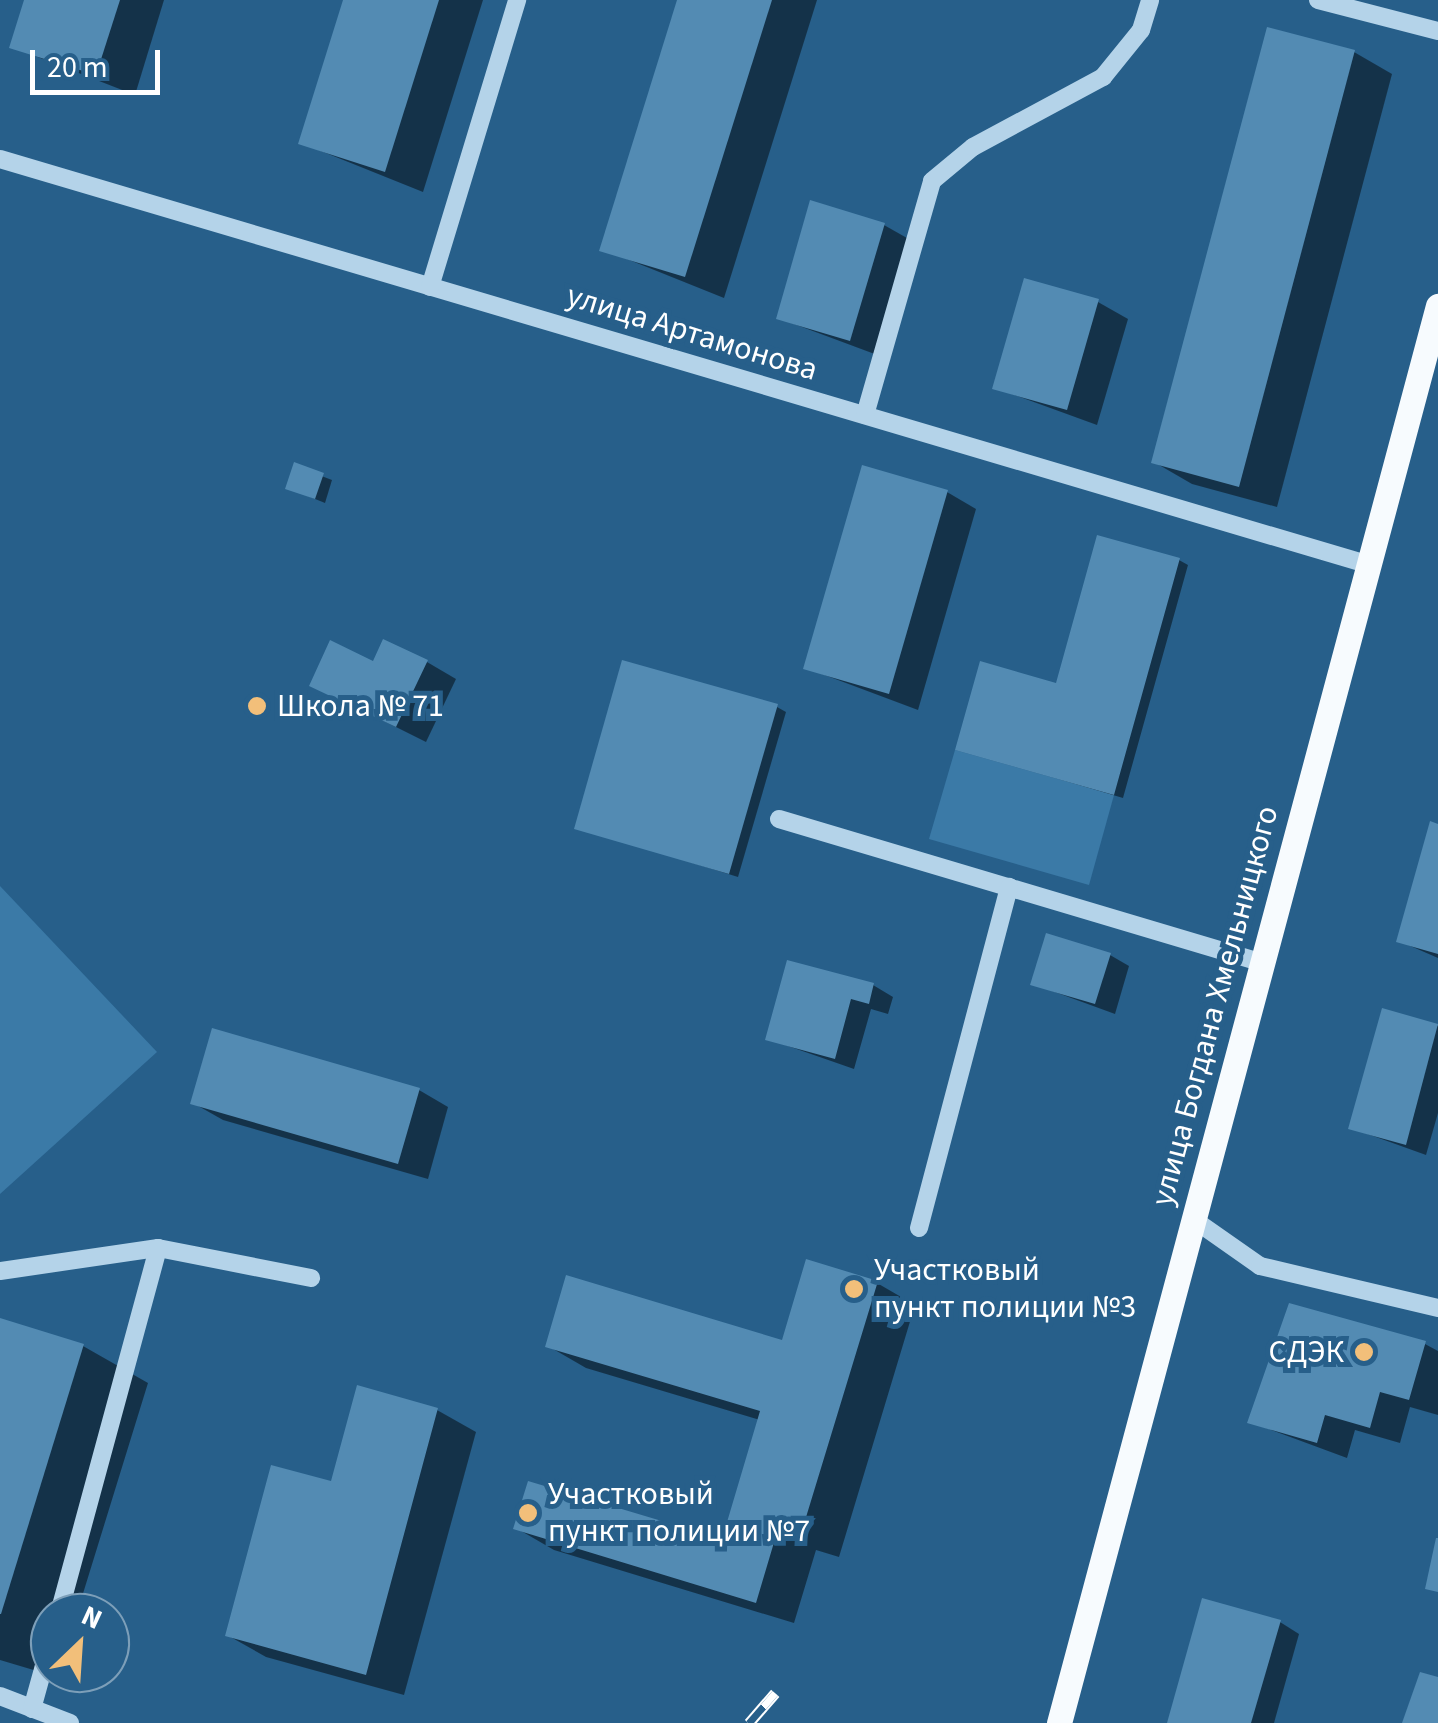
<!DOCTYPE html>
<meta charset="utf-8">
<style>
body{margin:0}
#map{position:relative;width:1438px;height:1723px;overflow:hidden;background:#275f8a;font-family:"Source Sans 3",sans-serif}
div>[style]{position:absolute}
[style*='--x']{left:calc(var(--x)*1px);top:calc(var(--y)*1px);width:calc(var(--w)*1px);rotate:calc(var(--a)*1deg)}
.green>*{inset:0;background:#3b7aa7}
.shadow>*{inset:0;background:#0007}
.building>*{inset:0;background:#538bb3}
.minor>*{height:18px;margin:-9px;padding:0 9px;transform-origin:9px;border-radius:9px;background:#b4d3e9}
.major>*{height:25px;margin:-12.5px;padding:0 12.5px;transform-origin:12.5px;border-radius:12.5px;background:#f7fbfe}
.rail>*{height:11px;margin-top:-5.5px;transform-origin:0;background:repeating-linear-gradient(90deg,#275f8a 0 22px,#fff 0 44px);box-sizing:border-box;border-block:2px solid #fff}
.dots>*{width:28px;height:28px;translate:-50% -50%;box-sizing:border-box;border:5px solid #275f8a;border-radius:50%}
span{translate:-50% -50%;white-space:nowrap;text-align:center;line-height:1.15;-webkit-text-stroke:10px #275f8a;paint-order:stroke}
.street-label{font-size:32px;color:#fff}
.poi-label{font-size:32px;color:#fff}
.left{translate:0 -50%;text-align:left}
.right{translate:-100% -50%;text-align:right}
.north{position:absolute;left:30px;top:1593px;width:100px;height:100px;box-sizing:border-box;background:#275f8a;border:2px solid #7d9fb9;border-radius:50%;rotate:25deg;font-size:28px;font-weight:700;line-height:40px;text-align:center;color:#fff}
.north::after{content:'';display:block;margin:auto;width:35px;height:45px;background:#f2bf7a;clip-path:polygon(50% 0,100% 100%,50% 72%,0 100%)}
.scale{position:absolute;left:30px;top:50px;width:130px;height:45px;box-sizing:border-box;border:5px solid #fff;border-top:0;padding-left:12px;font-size:30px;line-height:35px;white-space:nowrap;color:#fff;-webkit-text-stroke:8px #275f8a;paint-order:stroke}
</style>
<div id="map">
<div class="green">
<div style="clip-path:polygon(955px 750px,1114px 795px,1089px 885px,929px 839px)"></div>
<div style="clip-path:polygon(0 886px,157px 1052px,0 1194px)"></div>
</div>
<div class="shadow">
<div style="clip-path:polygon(27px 0,164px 0,135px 95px,12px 47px)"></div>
<div style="clip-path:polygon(346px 0,483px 0,423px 192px,301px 143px)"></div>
<div style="clip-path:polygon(679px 0,817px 0,724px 298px,602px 249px)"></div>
<div style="clip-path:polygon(1354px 52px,1392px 74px,1277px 507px,1192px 484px,1154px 462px)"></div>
<div style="clip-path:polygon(884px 225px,914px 242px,880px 356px,778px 318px)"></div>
<div style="clip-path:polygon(1098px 302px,1128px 319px,1097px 425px,995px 388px)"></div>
<div style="clip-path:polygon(295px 466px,332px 480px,325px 503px,288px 488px)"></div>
<div style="clip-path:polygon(947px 492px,976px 509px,918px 710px,806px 668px)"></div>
<div style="clip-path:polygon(1179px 560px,1188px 565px,1123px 798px,958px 749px,1058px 686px)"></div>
<div style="clip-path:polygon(427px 662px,456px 679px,426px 742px,312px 685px,374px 664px)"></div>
<div style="clip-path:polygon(777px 707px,786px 712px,738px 877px,577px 827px)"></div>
<div style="clip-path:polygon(1438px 826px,1438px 958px,1399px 941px)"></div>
<div style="clip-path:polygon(1110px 955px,1129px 966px,1115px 1014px,1033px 984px)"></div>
<div style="clip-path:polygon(873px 985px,893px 997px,888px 1014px,871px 1009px,854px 1069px,768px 1039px)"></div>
<div style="clip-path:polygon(1384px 1011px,1438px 1026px,1438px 1113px,1426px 1155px,1351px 1128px)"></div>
<div style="clip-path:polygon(419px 1090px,448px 1107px,428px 1179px,223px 1120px,193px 1103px)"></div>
<div style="clip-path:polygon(877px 1283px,915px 1305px,839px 1557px,816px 1550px,794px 1623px,554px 1550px,516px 1528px,723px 1542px,760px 1420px,586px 1368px,548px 1346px,784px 1343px)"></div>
<div style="clip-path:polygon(0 1321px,83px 1346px,148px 1383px,77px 1613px,50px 1613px,57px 1677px,0 1660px)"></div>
<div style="clip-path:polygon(1425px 1344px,1438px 1351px,1438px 1415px,1410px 1407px,1400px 1443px,1355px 1430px,1347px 1458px,1250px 1422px)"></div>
<div style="clip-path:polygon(437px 1410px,476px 1432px,404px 1695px,266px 1657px,227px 1635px,333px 1484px)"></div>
<div style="clip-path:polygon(1280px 1622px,1299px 1634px,1274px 1723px,1169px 1723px)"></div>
</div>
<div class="building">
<div style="clip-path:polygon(24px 0,120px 0,96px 75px,9px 48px)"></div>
<div style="clip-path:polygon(343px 0,439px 0,385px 172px,298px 144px)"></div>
<div style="clip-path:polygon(677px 0,772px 0,685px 277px,599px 251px)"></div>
<div style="clip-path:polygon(1267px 27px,1355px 50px,1239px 487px,1151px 463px)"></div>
<div style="clip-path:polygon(810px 200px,885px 223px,850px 341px,776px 319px)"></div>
<div style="clip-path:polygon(1024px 278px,1099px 299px,1067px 410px,992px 389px)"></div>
<div style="clip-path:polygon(294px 462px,324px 473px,315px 499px,285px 489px)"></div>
<div style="clip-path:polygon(862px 465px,948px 490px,889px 694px,803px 669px)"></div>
<div style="clip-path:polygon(1097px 535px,1180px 558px,1114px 795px,955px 750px,980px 661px,1056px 683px)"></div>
<div style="clip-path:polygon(383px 639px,428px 660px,396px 727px,309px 686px,330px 640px,373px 661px)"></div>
<div style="clip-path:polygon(622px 660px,778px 704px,729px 874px,574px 829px)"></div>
<div style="clip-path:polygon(1430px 821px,1438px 824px,1438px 954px,1396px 942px)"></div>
<div style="clip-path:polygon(1046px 933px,1111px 953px,1095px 1004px,1030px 985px)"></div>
<div style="clip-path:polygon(787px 960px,874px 983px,869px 1004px,851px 999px,835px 1059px,765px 1040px)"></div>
<div style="clip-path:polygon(1382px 1008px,1438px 1024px,1406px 1145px,1348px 1129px)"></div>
<div style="clip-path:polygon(212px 1028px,420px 1088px,398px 1164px,190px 1104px)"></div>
<div style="clip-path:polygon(806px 1259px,878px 1281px,800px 1537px,778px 1529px,756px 1603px,513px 1529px,528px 1481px,722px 1539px,760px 1411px,545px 1347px,566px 1275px,782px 1340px)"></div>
<div style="clip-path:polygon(1289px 1303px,1426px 1341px,1409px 1400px,1380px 1392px,1370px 1428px,1325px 1415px,1317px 1443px,1247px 1423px)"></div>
<div style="clip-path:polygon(0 1318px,84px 1344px,1px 1614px,0 1614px)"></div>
<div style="clip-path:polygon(357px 1385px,438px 1408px,366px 1675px,225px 1636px,271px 1465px,331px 1481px)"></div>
<div style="clip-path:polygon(1436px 1538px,1438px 1538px,1438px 1592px,1425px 1589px)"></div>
<div style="clip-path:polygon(1202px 1598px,1281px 1620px,1251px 1723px,1167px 1723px)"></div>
<div style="clip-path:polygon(1420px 1672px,1438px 1677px,1438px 1723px,1402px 1723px)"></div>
</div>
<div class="minor">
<div style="--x:1318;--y:0;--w:124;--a:14.5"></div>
<div style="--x:0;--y:159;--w:1425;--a:16.51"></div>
<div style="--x:430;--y:287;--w:300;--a:-73.1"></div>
<div style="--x:865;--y:415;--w:243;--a:-74"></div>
<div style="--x:932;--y:181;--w:53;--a:-39.7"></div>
<div style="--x:973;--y:147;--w:148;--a:-28.3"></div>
<div style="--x:1103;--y:77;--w:60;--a:-51"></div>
<div style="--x:1141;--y:30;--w:31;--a:-73"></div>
<div style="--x:779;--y:819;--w:502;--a:16.56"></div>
<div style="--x:1193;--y:1219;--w:82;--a:35"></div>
<div style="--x:1260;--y:1266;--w:183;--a:13.3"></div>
<div style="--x:919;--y:1228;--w:353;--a:-75.2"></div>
<div style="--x:0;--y:1271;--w:160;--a:-8.3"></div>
<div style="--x:158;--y:1248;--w:156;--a:11.1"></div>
<div style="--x:59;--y:1613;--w:378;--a:-74.8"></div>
<div style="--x:0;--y:1696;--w:75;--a:21.1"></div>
<div style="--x:32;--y:1709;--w:67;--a:-74.5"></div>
</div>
<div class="major">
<div style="--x:1059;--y:1723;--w:1467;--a:-75.03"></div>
</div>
<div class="rail">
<div style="--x:749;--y:1723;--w:40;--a:-49"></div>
</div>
<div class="dots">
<div style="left:257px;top:706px;background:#f2bf7a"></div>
<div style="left:854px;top:1289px;background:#f2bf7a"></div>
<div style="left:1364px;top:1352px;background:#f2bf7a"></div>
<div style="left:528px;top:1513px;background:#f2bf7a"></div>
</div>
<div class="street-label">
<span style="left:692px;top:333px;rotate:17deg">улица Артамонова</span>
<span style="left:1215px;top:1006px;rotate:-75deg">улица Богдана Хмельницкого</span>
</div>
<div class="poi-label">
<span class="left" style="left:277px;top:706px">Школа № 71</span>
<span class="left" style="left:874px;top:1289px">Участковый<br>пункт полиции №3</span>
<span class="right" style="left:1344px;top:1352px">СДЭК</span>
<span class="left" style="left:548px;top:1513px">Участковый<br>пункт полиции №7</span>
</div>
<div class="north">N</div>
<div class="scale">20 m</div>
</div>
